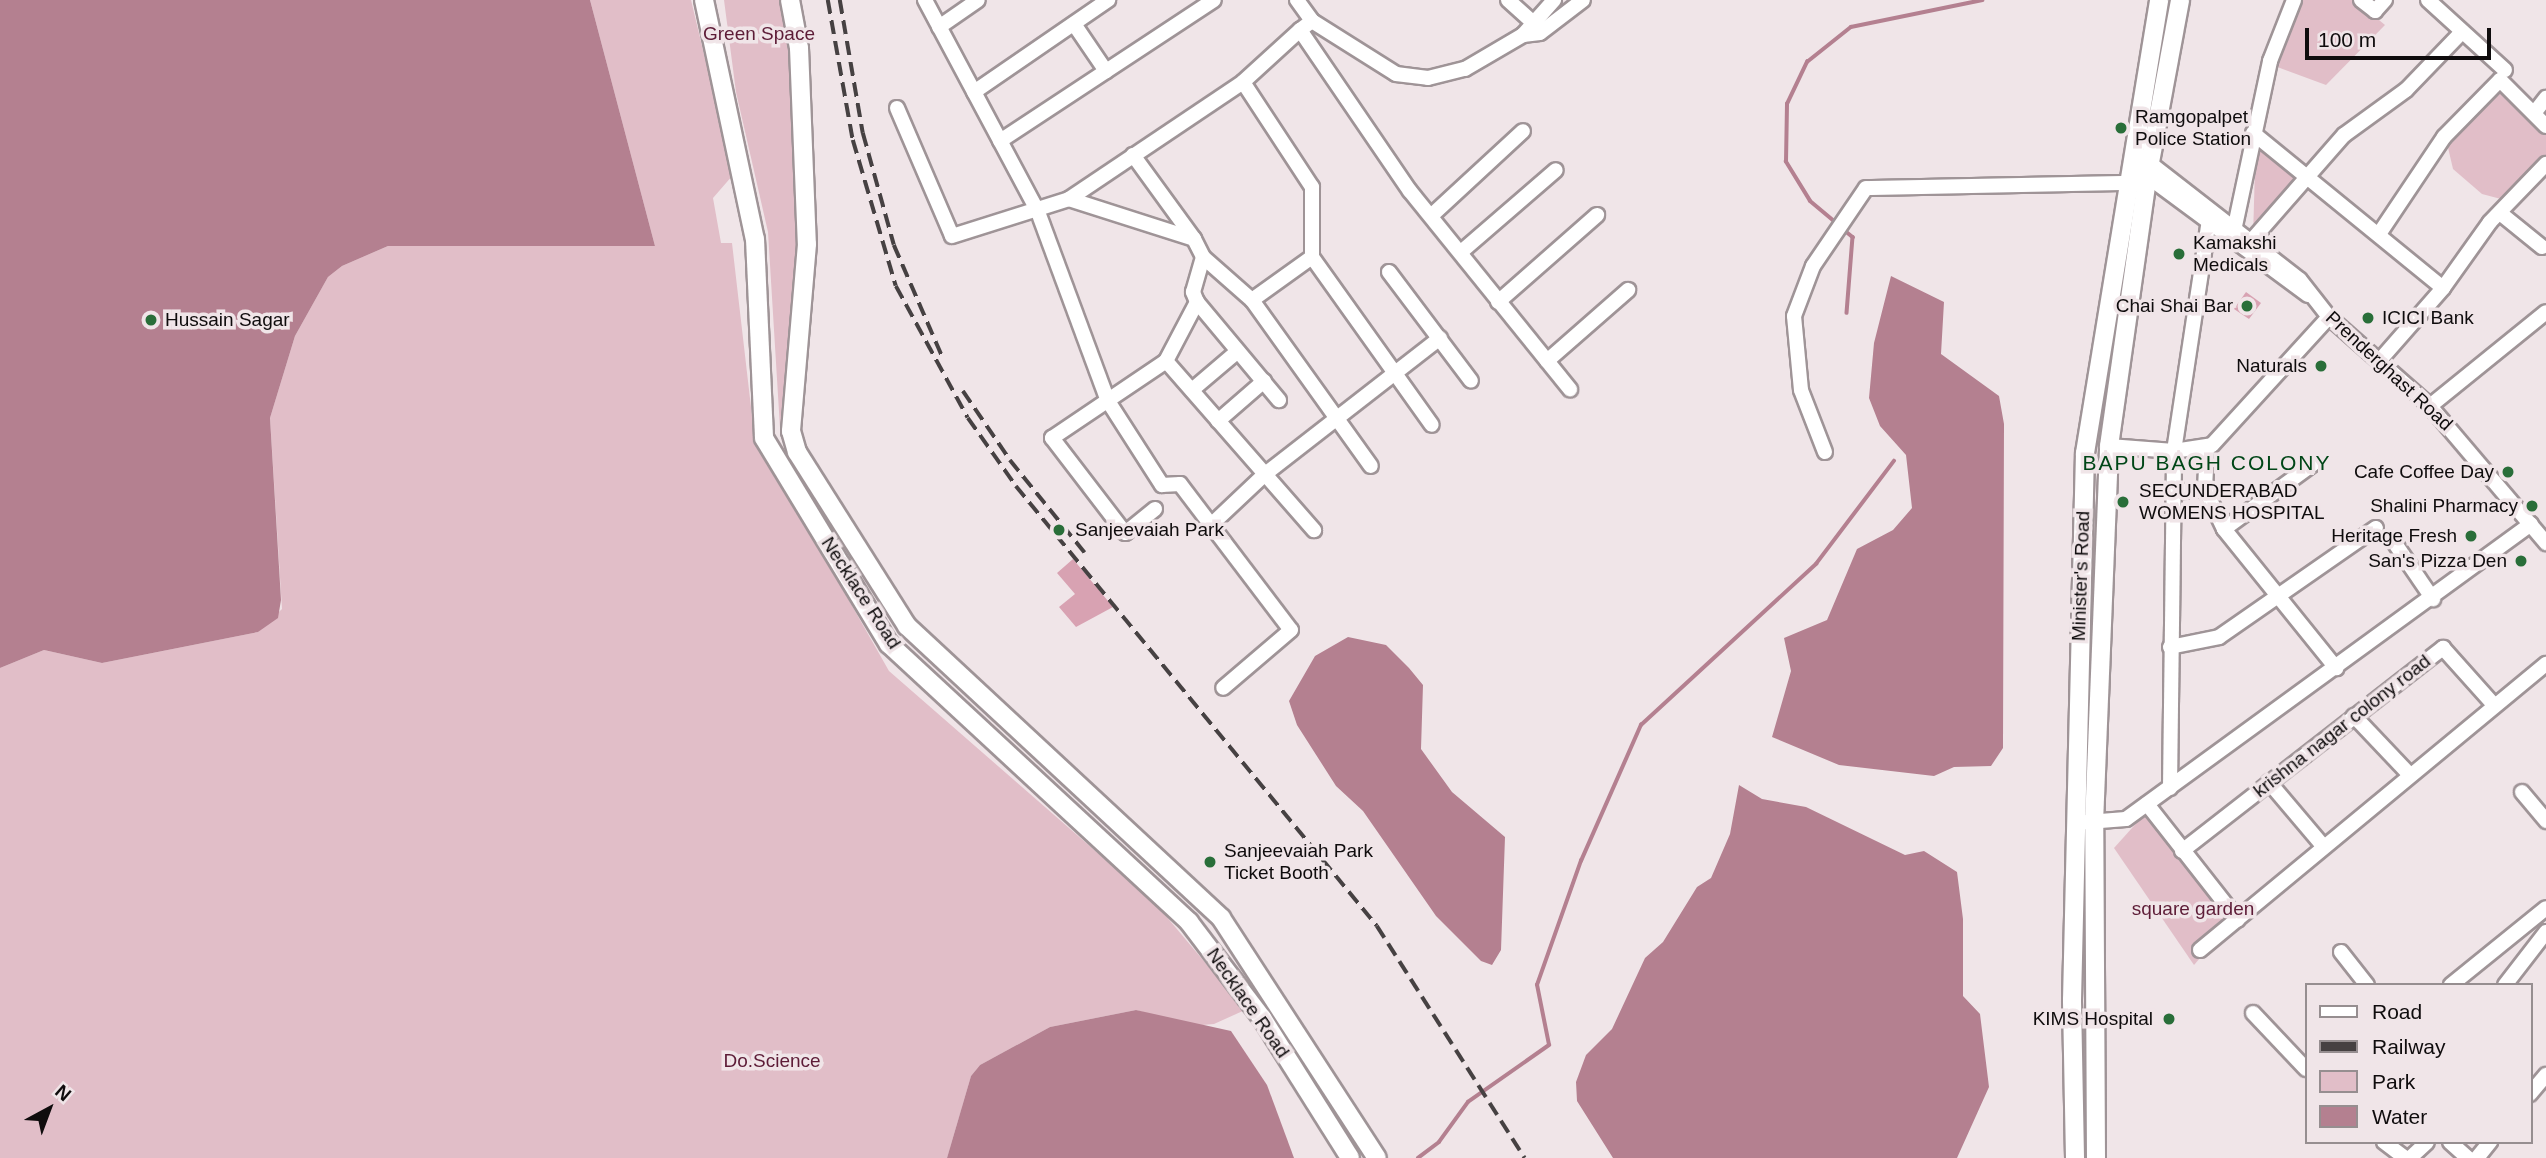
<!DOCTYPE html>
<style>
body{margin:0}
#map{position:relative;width:2546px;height:1158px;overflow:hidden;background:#f0e5e8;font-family:Arial,sans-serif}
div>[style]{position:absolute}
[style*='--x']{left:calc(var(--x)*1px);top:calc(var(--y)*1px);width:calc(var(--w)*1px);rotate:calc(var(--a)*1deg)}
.green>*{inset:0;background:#e1bec8}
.water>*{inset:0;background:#b48090}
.stream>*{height:3.5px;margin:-1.75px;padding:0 1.75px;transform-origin:1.75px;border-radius:1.75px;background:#b48090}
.building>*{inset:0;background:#d8a2b2}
.roads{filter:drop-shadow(2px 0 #9f9497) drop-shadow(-2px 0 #9f9497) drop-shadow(0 2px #9f9497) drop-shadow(0 -2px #9f9497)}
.minor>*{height:14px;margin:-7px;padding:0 7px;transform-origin:7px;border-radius:7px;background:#fff}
.major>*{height:18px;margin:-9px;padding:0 9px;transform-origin:9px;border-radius:9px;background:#fff}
.rail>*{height:3.5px;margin-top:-1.75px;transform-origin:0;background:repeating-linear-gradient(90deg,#464142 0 14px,transparent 0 21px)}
.dots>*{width:19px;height:19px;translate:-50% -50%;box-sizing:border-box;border:4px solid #f0e5e8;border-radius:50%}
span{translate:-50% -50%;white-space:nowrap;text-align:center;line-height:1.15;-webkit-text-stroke:7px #f0e5e8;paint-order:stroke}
.park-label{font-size:19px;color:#5d1c37}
.poi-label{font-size:19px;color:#0f0c0d}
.left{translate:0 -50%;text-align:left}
.right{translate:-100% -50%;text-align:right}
.street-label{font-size:19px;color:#0f0c0d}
.neighbourhood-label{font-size:21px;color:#004617;letter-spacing:2px}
.legend{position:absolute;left:2305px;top:983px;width:228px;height:161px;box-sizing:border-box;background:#f0e5e8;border:2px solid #968e90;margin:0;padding:9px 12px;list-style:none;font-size:21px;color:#0f0c0d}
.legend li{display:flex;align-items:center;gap:14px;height:35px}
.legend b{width:35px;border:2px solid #968e90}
.north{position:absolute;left:14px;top:1074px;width:70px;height:70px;-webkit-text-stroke:5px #f0e5e8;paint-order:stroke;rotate:41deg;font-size:19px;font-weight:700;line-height:28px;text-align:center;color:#0f0c0d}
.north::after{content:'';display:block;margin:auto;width:24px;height:32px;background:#0f0c0d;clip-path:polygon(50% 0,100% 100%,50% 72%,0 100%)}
.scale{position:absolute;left:2305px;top:28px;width:186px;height:32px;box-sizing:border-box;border:4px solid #0f0c0d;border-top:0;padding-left:9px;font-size:21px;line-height:24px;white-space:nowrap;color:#0f0c0d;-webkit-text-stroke:5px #f0e5e8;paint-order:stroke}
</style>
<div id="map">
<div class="green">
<div style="clip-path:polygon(590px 0,691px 0,733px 175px,713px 198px,721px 243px,732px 243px,754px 433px,889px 671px,1155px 903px,1245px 1010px,1214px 1024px,1191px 1026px,1136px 1010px,1050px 1027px,980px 1065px,971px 1076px,947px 1158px,0 1158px,0 668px,44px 650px,102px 663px,258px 632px,282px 609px,270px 418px,295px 336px,328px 277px,342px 266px,388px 246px,655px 246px)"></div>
<div style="clip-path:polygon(724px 0,784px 0,788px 18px,799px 215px,780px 428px,768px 232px,736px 92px)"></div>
<div style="clip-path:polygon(2297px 0,2355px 0,2385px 25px,2326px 85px,2272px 65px)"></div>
<div style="clip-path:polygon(2499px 84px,2546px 131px,2546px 176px,2520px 204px,2482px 194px,2453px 169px,2446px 139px)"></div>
<div style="clip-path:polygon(2256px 134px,2305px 173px,2253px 237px)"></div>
<div style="clip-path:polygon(2150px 808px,2237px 915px,2194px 965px,2114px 848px)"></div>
</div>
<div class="water">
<div style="clip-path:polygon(0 0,590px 0,655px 246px,388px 246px,342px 266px,328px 277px,295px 336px,270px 418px,281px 600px,278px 618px,258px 632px,102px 663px,44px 650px,0 668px)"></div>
<div style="clip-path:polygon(1891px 276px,1944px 302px,1941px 354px,1999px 396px,2004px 424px,2003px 748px,1991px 766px,1954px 767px,1934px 776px,1839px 765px,1772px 737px,1791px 671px,1784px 638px,1827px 620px,1857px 549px,1893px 530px,1912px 508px,1906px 455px,1880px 426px,1869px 398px,1874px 343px)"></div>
<div style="clip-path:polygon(1348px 637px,1386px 645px,1409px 668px,1423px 685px,1421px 749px,1452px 792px,1505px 837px,1501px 950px,1492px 965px,1481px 961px,1436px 916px,1363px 811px,1336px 786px,1297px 725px,1289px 701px,1315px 656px)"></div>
<div style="clip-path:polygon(1739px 785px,1762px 799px,1806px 807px,1905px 855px,1924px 851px,1957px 872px,1963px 919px,1963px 996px,1980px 1014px,1989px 1087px,1957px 1158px,1613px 1158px,1577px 1101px,1576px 1082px,1586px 1055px,1612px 1029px,1645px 958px,1663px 942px,1697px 887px,1711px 878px,1730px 834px)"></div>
<div style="clip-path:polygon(1136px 1010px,1231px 1031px,1267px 1085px,1294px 1158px,947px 1158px,971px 1076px,980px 1065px,1050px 1027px)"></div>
</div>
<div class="stream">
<div style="--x:1837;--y:224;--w:35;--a:-140"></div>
<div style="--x:1810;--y:201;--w:46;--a:-121.6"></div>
<div style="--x:1786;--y:162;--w:58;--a:-89"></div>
<div style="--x:1787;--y:104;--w:47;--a:-64.5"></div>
<div style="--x:1807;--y:62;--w:56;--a:-38.5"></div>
<div style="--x:1851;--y:27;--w:134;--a:-11.6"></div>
<div style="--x:1843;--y:229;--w:13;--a:39"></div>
<div style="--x:1853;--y:237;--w:76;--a:94.5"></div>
<div style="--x:1418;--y:1158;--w:26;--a:-37"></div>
<div style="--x:1439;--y:1142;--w:49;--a:-54.1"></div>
<div style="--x:1468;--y:1102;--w:99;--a:-35.1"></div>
<div style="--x:1549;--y:1045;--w:61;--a:-101.3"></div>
<div style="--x:1537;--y:985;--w:132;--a:-70.5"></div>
<div style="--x:1581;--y:861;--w:149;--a:-66.2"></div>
<div style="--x:1641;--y:725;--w:238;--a:-42.6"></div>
<div style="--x:1816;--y:564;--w:129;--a:-52.9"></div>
</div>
<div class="building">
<div style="clip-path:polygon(2246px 292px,2261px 303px,2249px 319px,2234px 309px)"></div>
<div style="clip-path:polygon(1073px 559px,1113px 607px,1076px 627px,1059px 607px,1075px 594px,1057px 573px)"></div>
</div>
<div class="roads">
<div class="minor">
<div style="--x:925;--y:0;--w:240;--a:61.9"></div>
<div style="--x:1038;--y:212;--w:202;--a:69.7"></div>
<div style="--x:1108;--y:401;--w:100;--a:57.3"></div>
<div style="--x:1162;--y:485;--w:18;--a:-3"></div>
<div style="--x:1180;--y:484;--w:183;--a:52.8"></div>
<div style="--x:1291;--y:630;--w:89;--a:139.5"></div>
<div style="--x:1297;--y:0;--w:26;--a:54"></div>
<div style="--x:1312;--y:21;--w:99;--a:32.2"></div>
<div style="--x:1396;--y:74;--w:32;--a:7"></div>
<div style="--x:1428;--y:78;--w:38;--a:-14"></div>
<div style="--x:1465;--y:69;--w:67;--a:-30.4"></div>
<div style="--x:1523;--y:35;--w:17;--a:-7"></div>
<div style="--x:1540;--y:33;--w:54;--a:-37.5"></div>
<div style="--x:1508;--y:0;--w:31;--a:42"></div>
<div style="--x:2361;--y:0;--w:18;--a:38"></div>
<div style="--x:2375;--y:11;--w:15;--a:-48"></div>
<div style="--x:2428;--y:0;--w:104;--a:42.3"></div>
<div style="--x:1312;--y:21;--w:15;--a:143"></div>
<div style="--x:1300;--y:30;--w:195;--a:55.7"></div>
<div style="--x:1410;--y:191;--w:255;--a:51.1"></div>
<div style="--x:1074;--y:24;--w:57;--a:55.8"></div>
<div style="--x:939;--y:27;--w:47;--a:-34.7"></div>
<div style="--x:1523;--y:35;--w:47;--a:-48.5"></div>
<div style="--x:1243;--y:82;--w:126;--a:56.7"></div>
<div style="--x:1312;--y:187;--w:70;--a:90"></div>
<div style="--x:1312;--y:257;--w:206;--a:54.5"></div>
<div style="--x:974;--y:92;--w:163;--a:-34.5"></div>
<div style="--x:897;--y:108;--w:139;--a:66.7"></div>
<div style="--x:952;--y:236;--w:123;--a:-17.5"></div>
<div style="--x:1069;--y:199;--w:210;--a:-33.9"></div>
<div style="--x:1243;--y:82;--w:77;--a:-42.4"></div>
<div style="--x:2535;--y:112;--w:18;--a:-52"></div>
<div style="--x:2253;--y:133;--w:245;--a:39.2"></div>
<div style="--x:1000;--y:141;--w:256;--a:-33.4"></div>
<div style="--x:1133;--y:155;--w:104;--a:54"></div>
<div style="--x:2142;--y:157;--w:200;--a:37.9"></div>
<div style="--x:2300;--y:280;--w:47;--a:51.9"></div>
<div style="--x:2329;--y:317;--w:135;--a:41.4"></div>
<div style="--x:2430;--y:406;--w:180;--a:49.7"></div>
<div style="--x:2139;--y:170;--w:210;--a:36.5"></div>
<div style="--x:1069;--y:199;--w:131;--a:17.7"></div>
<div style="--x:1194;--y:239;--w:20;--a:63"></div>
<div style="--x:1203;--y:257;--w:65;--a:41.3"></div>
<div style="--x:1252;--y:300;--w:74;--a:-35.6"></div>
<div style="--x:2500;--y:213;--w:54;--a:39"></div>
<div style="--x:1431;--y:216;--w:125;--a:-42.7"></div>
<div style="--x:2235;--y:226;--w:169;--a:-78"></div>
<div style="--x:2270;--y:61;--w:66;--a:-68.5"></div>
<div style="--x:2379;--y:234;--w:117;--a:-56.2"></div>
<div style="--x:2444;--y:137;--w:80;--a:-45.5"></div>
<div style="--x:2500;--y:80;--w:65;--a:45"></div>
<div style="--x:2252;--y:240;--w:140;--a:-48.8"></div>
<div style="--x:2344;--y:135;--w:77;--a:-36"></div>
<div style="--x:2406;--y:90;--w:81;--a:-46"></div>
<div style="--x:1461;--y:252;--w:125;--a:-40.8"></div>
<div style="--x:1389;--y:272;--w:136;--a:53"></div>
<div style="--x:1252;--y:300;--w:204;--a:54.4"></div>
<div style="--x:1197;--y:302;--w:128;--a:50.1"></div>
<div style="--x:1498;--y:302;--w:132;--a:-41.3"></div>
<div style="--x:2380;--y:360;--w:96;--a:-48.8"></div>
<div style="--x:2443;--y:288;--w:81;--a:-54.5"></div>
<div style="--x:2490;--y:222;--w:81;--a:-46"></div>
<div style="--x:1166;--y:361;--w:225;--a:48.8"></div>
<div style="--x:1547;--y:361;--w:108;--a:-41.2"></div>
<div style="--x:1192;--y:390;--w:60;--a:-40.3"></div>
<div style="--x:2430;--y:406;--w:149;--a:-39"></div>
<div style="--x:1218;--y:421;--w:61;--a:-41"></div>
<div style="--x:2109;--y:446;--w:65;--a:4.4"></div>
<div style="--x:2174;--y:451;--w:38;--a:-9"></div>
<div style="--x:2212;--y:445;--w:173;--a:-47.6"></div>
<div style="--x:2207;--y:448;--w:41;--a:92.8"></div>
<div style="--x:2205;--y:489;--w:44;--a:64.6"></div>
<div style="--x:2224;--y:529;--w:179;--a:51.1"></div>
<div style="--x:1825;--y:452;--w:66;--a:-111.2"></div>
<div style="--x:1801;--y:390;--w:74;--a:-95.4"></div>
<div style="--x:1794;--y:316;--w:53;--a:-69.2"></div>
<div style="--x:1813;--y:266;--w:94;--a:-55.8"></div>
<div style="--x:1866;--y:188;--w:261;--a:-1.1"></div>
<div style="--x:2173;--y:492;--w:32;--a:-5"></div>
<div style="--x:1155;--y:509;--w:38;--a:141"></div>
<div style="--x:1125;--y:533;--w:120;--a:-127.5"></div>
<div style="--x:1052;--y:438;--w:138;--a:-34"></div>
<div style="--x:1166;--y:361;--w:67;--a:-62.3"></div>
<div style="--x:1197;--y:302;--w:11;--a:-112"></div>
<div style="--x:1193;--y:292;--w:36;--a:-74"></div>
<div style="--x:1211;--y:525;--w:73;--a:-43.3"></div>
<div style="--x:1264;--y:475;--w:223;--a:-37.9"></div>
<div style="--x:2224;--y:529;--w:110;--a:-36.1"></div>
<div style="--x:2392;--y:539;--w:73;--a:55.7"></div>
<div style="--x:2170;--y:647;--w:50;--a:-11.5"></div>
<div style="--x:2219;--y:637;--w:191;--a:-34.8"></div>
<div style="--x:2354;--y:716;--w:80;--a:46.5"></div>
<div style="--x:2269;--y:782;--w:84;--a:49.8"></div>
<div style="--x:2170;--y:788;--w:337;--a:-89.3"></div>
<div style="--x:2174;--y:451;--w:235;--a:-81.4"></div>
<div style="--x:2522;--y:792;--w:38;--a:50"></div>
<div style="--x:2147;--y:804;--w:147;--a:51.9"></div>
<div style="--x:2075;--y:823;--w:51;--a:-4.5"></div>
<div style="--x:2126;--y:819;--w:501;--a:-36.07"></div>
<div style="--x:2182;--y:851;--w:331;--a:-37.9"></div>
<div style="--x:2443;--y:648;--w:75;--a:48.2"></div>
<div style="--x:2200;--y:950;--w:449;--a:-39.6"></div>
<div style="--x:2341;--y:952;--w:42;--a:51.8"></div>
<div style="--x:2451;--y:985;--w:122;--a:-39"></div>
<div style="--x:2505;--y:985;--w:67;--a:-52.3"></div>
<div style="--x:2253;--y:1013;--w:77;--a:46.6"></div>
<div style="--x:2530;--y:1094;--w:25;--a:-50"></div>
<div style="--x:2384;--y:1142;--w:26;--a:37"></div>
<div style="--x:2450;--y:1142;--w:24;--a:42"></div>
<div style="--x:2410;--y:1158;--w:23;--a:-43"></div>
<div style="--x:2477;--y:1158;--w:21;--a:-51"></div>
</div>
<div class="major">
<div style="--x:704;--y:0;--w:244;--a:78"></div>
<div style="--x:755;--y:239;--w:199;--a:87.4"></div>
<div style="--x:764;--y:438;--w:241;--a:58.8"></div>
<div style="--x:889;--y:644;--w:409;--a:42.8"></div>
<div style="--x:1189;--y:922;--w:121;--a:52.8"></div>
<div style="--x:1262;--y:1018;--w:165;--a:57.8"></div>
<div style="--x:790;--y:0;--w:49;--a:79.4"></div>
<div style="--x:799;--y:48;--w:196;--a:87.7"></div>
<div style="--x:807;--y:244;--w:188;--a:94.9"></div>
<div style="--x:791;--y:431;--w:22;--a:74"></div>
<div style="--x:797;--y:452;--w:206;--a:57.7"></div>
<div style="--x:907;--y:626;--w:429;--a:42.9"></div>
<div style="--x:1221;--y:918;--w:286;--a:57"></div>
<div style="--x:2075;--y:1158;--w:158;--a:-91.1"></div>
<div style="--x:2072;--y:1000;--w:547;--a:-88.64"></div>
<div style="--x:2085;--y:453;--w:459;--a:-80.7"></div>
<div style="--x:2096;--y:1158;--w:335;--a:-90.3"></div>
<div style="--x:2094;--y:823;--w:377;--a:-87.7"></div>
<div style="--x:2109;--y:446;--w:276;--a:-81.9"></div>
<div style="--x:2148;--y:173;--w:176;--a:-79.5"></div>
</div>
</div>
<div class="rail">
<div style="--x:828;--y:0;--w:142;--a:79.9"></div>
<div style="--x:853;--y:140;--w:152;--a:73.6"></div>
<div style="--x:896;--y:286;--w:150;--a:61.4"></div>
<div style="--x:968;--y:418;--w:83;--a:54.8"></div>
<div style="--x:1016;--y:486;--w:569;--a:50.63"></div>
<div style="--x:1377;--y:926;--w:275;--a:57.5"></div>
<div style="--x:840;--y:0;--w:135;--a:80.2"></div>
<div style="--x:863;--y:133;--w:116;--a:74.5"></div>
<div style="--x:894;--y:245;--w:123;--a:66.6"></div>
<div style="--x:963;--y:391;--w:83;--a:55.7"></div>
<div style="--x:1010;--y:460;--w:119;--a:51.1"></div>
</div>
<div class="dots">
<div style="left:2121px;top:128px;background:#296e39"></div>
<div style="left:2179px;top:254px;background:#296e39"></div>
<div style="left:2247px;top:306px;background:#296e39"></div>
<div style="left:2368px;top:318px;background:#296e39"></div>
<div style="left:151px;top:320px;background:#296e39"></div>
<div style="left:2321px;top:366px;background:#296e39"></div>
<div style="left:2508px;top:472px;background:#296e39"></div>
<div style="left:2123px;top:502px;background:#296e39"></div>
<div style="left:2532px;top:506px;background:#296e39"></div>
<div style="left:1059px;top:530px;background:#296e39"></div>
<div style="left:2471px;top:536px;background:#296e39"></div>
<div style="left:2521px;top:561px;background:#296e39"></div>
<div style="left:1210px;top:862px;background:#296e39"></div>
<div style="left:2169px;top:1019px;background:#296e39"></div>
</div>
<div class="park-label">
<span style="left:759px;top:34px">Green Space</span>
<span style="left:2193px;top:909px">square garden</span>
<span style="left:772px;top:1061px">Do.Science</span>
</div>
<div class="poi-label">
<span class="left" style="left:2135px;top:128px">Ramgopalpet<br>Police Station</span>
<span class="left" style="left:2193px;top:254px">Kamakshi<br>Medicals</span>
<span class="right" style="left:2233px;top:306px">Chai Shai Bar</span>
<span class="left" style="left:2382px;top:318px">ICICI Bank</span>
<span class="left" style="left:165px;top:320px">Hussain Sagar</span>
<span class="right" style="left:2307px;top:366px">Naturals</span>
<span class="right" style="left:2494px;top:472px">Cafe Coffee Day</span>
<span class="left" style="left:2139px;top:502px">SECUNDERABAD<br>WOMENS HOSPITAL</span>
<span class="right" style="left:2518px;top:506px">Shalini Pharmacy</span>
<span class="left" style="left:1075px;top:530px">Sanjeevaiah Park</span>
<span class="right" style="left:2457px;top:536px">Heritage Fresh</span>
<span class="right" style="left:2507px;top:561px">San's Pizza Den</span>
<span class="left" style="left:1224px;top:862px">Sanjeevaiah Park<br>Ticket Booth</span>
<span class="right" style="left:2153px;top:1019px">KIMS Hospital</span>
</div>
<div class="street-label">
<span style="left:2389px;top:371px;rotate:43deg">Prenderghast Road</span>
<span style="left:2081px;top:576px;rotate:-88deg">Minister's Road</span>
<span style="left:861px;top:593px;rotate:57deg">Necklace Road</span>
<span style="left:2342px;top:726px;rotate:-38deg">krishna nagar colony road</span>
<span style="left:1248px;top:1003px;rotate:55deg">Necklace Road</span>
</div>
<div class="neighbourhood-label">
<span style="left:2207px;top:463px">BAPU BAGH COLONY</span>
</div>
<ul class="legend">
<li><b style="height:9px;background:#fff"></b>Road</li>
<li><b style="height:9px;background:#464142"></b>Railway</li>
<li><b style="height:19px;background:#e1bec8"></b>Park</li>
<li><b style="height:19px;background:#b48090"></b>Water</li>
</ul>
<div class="north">N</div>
<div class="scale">100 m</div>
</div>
